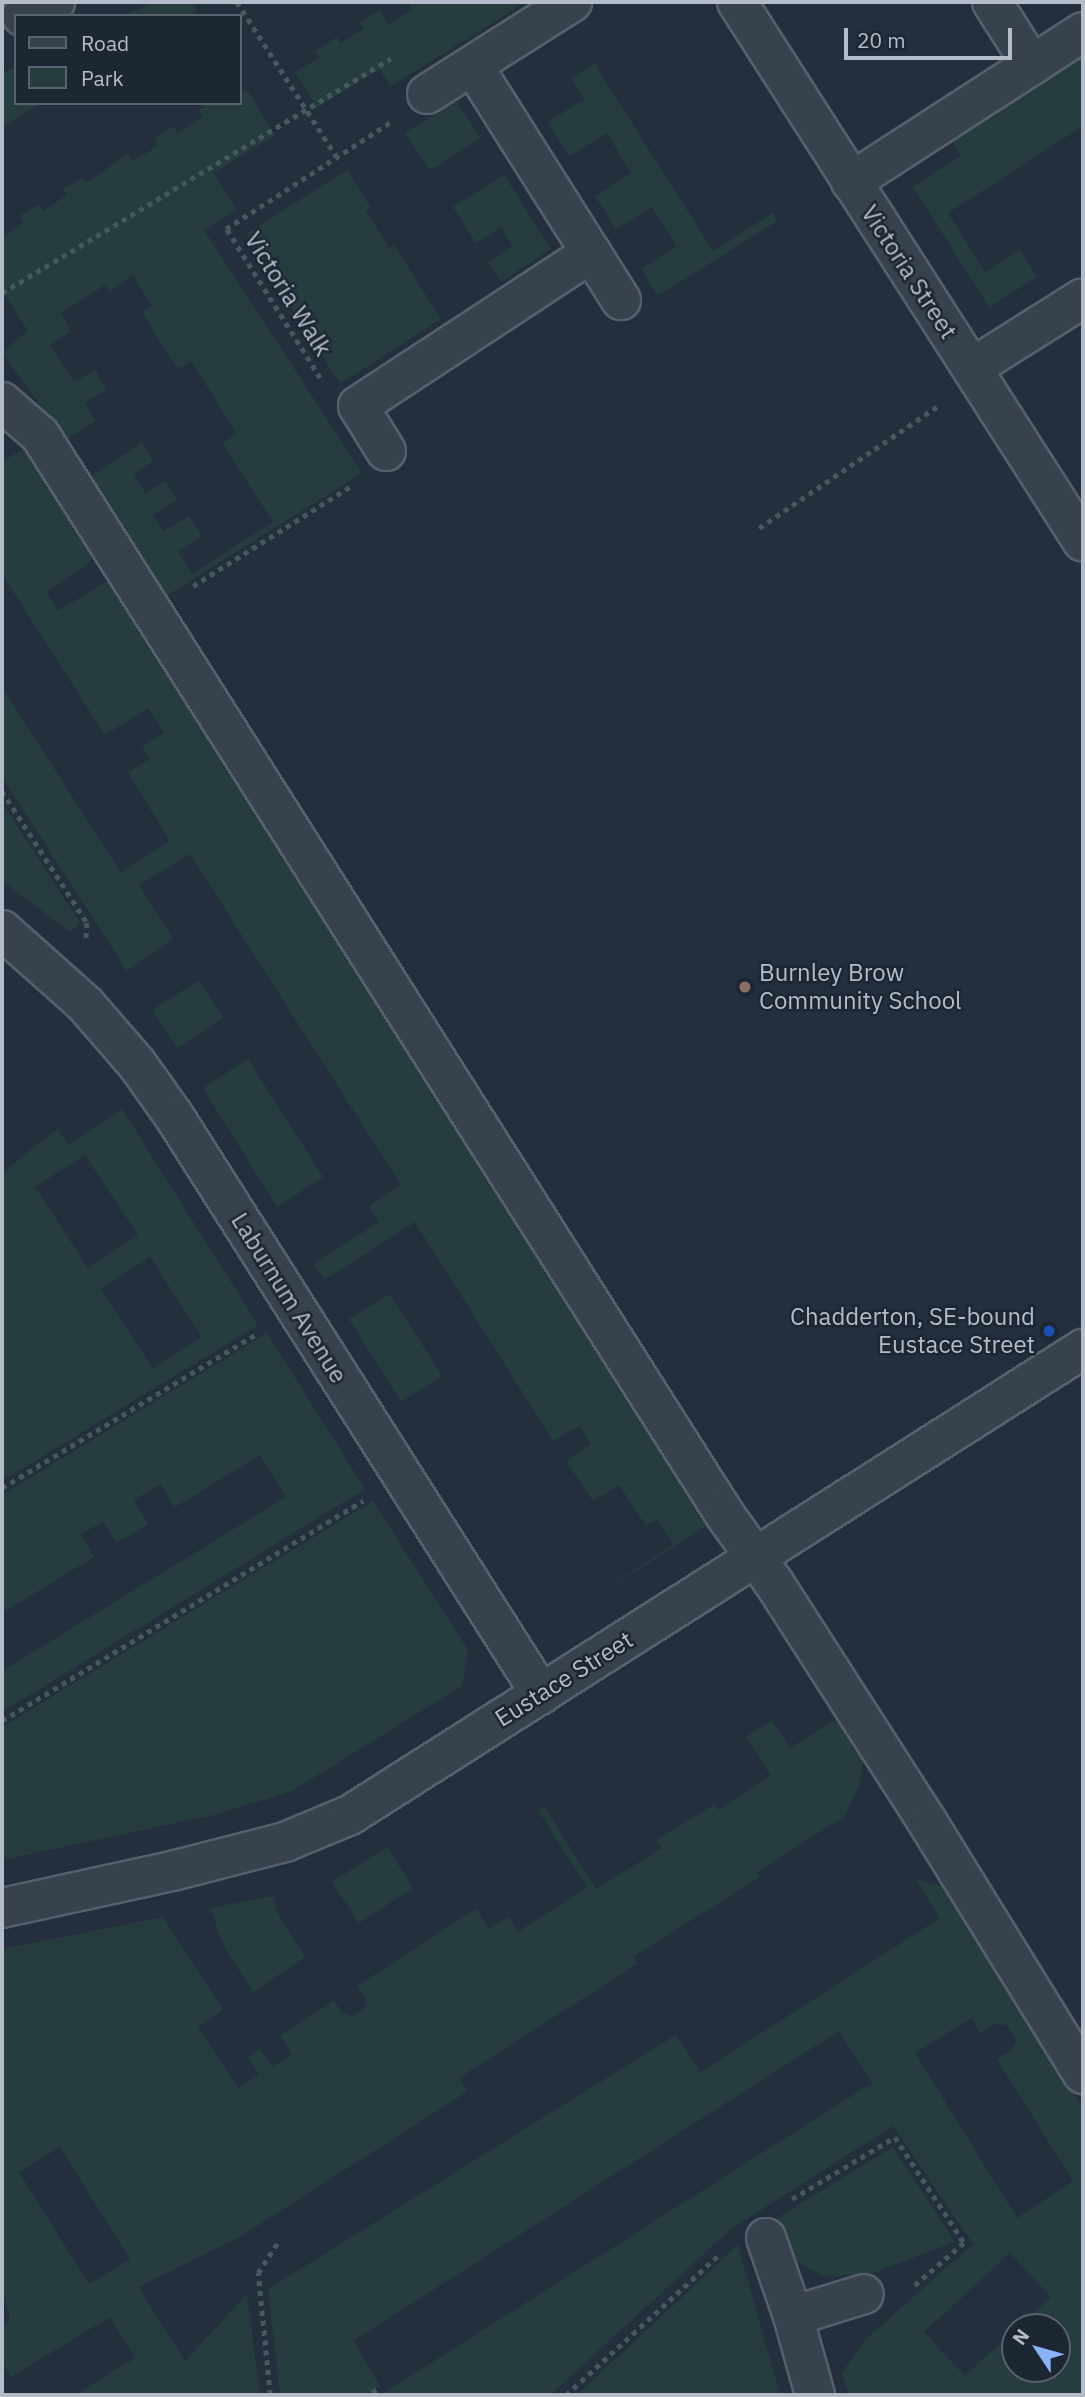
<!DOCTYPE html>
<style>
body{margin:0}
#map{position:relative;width:1085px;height:2397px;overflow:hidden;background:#242f3e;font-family:"IBM Plex Sans",sans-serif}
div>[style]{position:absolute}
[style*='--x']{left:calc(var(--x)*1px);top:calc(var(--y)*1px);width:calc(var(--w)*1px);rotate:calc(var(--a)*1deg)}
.green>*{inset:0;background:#263c3f}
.path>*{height:4.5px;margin-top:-2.25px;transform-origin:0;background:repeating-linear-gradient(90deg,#44595c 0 5px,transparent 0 10px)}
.roads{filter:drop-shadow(2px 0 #565f6c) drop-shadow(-2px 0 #565f6c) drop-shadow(0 2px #565f6c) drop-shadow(0 -2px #565f6c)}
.minor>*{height:38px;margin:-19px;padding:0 19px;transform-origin:19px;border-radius:19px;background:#38414e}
.dots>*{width:19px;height:19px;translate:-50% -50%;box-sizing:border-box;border:4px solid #1d2633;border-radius:50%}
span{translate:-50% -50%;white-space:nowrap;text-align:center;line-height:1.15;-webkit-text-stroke:5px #1d2633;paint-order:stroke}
.street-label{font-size:24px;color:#b4bcc9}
.poi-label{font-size:24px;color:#b4bcc9}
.left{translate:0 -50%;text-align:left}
.right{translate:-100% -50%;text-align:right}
.frame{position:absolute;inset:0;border:4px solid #b4bcc9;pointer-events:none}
.legend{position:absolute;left:14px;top:14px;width:228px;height:91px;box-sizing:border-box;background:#1d2633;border:2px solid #59626f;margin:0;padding:9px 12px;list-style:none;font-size:21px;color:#b4bcc9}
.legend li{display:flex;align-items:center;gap:14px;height:35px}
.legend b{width:35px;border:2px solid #59626f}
.north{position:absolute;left:1001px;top:2313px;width:70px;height:70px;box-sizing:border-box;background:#1d2633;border:2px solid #59626f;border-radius:50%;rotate:306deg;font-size:19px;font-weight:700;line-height:28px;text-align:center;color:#b4bcc9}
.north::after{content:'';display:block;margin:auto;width:24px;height:32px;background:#8ab4f8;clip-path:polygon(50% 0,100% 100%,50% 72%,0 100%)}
.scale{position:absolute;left:844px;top:28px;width:168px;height:32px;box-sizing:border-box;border:4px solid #b4bcc9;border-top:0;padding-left:9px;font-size:21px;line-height:24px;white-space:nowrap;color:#b4bcc9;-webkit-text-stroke:5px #1d2633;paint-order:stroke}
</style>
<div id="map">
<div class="green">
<div style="clip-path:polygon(152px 2px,193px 2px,198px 11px,190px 16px,125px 16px)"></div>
<div style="clip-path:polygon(409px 2px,526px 2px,391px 86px,379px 69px,317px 108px,295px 72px,319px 58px,315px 51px,337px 37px,340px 43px,364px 29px,360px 22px,379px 10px,389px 24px,412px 10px)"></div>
<div style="clip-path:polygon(1083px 48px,1083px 126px,948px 213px,985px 272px,1020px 250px,1037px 277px,989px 307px,913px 187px,961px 156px,948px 135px)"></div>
<div style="clip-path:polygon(594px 63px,713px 251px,773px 213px,777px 221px,658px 296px,641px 269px,677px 246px,652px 207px,616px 229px,595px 196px,631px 173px,607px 133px,569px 156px,548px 122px,584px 99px,571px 79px)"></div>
<div style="clip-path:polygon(16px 67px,16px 103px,41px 103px,2px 128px,2px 73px)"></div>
<div style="clip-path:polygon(247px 90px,275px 135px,214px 173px,236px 209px,204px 230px,362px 473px,163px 598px,89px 477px,142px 443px,153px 461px,134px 474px,145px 493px,165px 481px,177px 499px,153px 515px,164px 531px,189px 516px,202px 536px,178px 551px,192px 574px,273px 522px,222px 443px,237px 434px,191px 361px,178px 369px,142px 313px,152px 306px,133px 275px,109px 291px,105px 285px,61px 313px,71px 331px,50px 345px,74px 382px,95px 370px,107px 390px,85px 402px,96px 421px,66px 440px,2px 353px,28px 331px,2px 290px,2px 237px,23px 223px,19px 216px,38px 205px,43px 211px,67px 195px,63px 189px,82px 178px,86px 183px,128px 154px,133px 161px,158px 146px,154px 138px,173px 126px,178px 133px,203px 117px,199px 110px,209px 103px,240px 103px,240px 94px)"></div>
<div style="clip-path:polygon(456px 101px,481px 138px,430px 170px,405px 133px)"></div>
<div style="clip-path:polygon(347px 170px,371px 208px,366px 211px,389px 248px,394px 245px,441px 319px,340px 384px,246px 234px)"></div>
<div style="clip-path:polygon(504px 175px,551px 249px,501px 282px,488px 262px,513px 246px,501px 227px,476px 243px,453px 207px)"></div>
<div style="clip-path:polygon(29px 445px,94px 554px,90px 562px,46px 592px,58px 611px,111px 579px,711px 1523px,592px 1599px,673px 1544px,657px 1520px,646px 1526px,619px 1485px,593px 1501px,566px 1461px,591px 1444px,579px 1426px,553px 1441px,415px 1222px,324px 1280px,314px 1264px,379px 1222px,369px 1206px,401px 1185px,190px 854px,139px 885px,173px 939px,127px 971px,2px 777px,2px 687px,121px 873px,170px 841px,128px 773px,149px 759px,142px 747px,164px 733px,148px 708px,105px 735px,2px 574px,2px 462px)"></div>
<div style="clip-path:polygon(2px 802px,80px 923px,70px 932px,2px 881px)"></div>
<div style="clip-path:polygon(199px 980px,223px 1018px,177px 1048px,152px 1010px)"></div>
<div style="clip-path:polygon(248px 1059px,323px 1177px,277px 1207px,203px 1088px)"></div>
<div style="clip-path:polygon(evenodd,122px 1109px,258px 1325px,2px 1481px,2px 1173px,57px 1129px,69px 1145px,122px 1109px,85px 1155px,138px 1235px,88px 1268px,35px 1187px,85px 1155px,122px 1109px,150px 1257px,202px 1337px,153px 1369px,101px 1289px,150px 1257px)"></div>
<div style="clip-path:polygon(390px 1294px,442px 1376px,401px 1402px,349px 1319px)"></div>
<div style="clip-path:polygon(267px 1333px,365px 1489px,2px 1712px,2px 1671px,286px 1497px,260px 1455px,175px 1507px,160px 1484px,134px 1500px,148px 1524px,116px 1543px,103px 1522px,81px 1534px,94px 1557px,2px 1613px,2px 1495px)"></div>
<div style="clip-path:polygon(373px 1501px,468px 1650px,462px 1686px,292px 1791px,214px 1815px,2px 1860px,2px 1727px)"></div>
<div style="clip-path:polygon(evenodd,841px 1716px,864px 1753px,860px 1784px,845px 1816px,757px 1872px,760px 1877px,633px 1957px,637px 1964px,459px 2078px,468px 2091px,238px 2238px,138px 2287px,185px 2361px,247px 2294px,260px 2395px,75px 2395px,135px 2358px,110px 2317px,11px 2377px,2px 2362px,2px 2327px,9px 2322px,9px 2313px,2px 2291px,2px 1949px,163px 1917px,223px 2010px,198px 2026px,238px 2088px,259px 2075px,248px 2057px,260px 2048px,272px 2067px,292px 2054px,280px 2036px,334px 2001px,342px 2013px,351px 2016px,365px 2008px,366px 1999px,357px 1986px,476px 1909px,489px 1929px,508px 1917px,518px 1932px,587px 1887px,538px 1810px,544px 1806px,596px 1889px,662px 1848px,656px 1840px,715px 1804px,718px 1810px,771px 1776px,746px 1737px,772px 1720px,790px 1748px,841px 1716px,60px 2147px,130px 2259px,89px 2284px,19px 2172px,60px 2147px)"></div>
<div style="clip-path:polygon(387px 1847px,413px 1888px,359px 1923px,332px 1882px)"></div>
<div style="clip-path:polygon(evenodd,916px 1880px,943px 1886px,1083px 2108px,1083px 2395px,849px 2395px,842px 2373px,864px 2341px,973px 2244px,893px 2126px,731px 2229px,550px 2395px,385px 2395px,384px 2393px,872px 2083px,839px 2031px,353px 2341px,380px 2386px,366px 2395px,280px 2395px,268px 2289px,676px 2035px,701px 2072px,940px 1918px,916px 1880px,971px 2018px,980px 2033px,994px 2024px,1007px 2025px,1016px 2041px,1011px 2051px,997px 2059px,1073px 2181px,1017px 2218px,915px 2053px,971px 2018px,916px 1880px,1010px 2253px,1051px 2297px,1019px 2327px,1057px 2327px,1057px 2369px,1015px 2369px,1015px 2330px,965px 2376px,924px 2332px,1010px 2253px)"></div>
<div style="clip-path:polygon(273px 1896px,278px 1914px,305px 1957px,253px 1992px,225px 1948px,210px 1908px)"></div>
<div style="clip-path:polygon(893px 2147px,955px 2242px,873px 2273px,824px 2277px,793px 2259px,777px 2218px)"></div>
<div style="clip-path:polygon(738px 2245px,780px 2395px,577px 2395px)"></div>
</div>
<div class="path">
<div style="--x:237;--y:2;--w:184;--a:57.2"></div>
<div style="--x:2;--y:293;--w:454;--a:-31.1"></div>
<div style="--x:320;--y:378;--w:176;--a:-122.2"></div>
<div style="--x:226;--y:229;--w:197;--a:-33"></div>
<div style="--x:759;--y:528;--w:218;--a:-34.3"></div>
<div style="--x:193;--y:586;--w:187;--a:-32.3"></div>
<div style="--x:2;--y:791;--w:157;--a:57.2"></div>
<div style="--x:87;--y:923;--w:17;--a:93"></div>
<div style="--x:2;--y:1488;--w:297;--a:-31.2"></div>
<div style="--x:2;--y:1721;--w:423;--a:-31.4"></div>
<div style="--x:792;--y:2199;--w:120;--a:-31"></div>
<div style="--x:895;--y:2137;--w:126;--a:56.9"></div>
<div style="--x:964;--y:2243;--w:70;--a:139"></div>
<div style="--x:373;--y:2389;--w:7;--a:56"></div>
<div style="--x:270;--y:2395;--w:123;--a:-95.6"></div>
<div style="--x:258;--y:2273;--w:40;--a:-57.1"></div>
<div style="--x:566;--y:2395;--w:209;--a:-42.5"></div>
</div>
<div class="roads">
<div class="minor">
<div style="--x:737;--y:2;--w:641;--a:57.35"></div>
<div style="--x:992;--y:2;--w:75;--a:57.6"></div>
<div style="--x:22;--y:16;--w:36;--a:-23"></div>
<div style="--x:473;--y:66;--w:277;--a:57.7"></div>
<div style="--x:427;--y:94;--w:172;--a:-32.4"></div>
<div style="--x:851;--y:182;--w:276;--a:-32.9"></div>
<div style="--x:972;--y:368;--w:131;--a:-32.2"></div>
<div style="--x:2;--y:402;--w:50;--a:41"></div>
<div style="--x:40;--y:435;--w:1279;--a:57.61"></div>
<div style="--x:725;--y:1515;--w:84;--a:54.2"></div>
<div style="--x:774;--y:1583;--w:285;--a:57.3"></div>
<div style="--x:928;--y:1823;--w:295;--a:58.3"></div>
<div style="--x:386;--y:451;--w:53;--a:-121.9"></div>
<div style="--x:358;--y:406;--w:279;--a:-33.3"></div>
<div style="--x:2;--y:930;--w:111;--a:41.7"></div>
<div style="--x:85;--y:1004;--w:79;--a:49.1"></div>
<div style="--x:137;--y:1064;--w:64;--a:54.6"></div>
<div style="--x:174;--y:1116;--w:685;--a:57.59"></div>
<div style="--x:2;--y:1908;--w:178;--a:-12.3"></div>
<div style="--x:176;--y:1870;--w:113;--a:-14.4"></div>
<div style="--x:285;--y:1842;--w:70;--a:-22.6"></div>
<div style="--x:350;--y:1815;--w:869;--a:-32.45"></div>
<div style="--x:766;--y:2238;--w:83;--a:70.9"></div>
<div style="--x:793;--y:2316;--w:82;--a:74.4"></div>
<div style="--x:793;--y:2316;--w:74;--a:-17.2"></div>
</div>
</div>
<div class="dots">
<div style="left:745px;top:987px;background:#8d6e63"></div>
<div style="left:1049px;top:1331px;background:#1a4fb4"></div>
</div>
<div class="street-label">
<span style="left:909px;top:272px;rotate:57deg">Victoria Street</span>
<span style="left:288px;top:294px;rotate:58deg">Victoria Walk</span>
<span style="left:289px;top:1298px;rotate:58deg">Laburnum Avenue</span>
<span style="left:564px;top:1679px;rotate:-32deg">Eustace Street</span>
</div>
<div class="poi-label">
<span class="left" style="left:759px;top:987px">Burnley Brow<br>Community School</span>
<span class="right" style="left:1035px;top:1331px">Chadderton, SE-bound<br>Eustace Street</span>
</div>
<div class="frame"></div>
<ul class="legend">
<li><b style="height:9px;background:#38414e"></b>Road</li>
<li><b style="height:19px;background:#263c3f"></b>Park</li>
</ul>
<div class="north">N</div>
<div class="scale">20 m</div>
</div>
